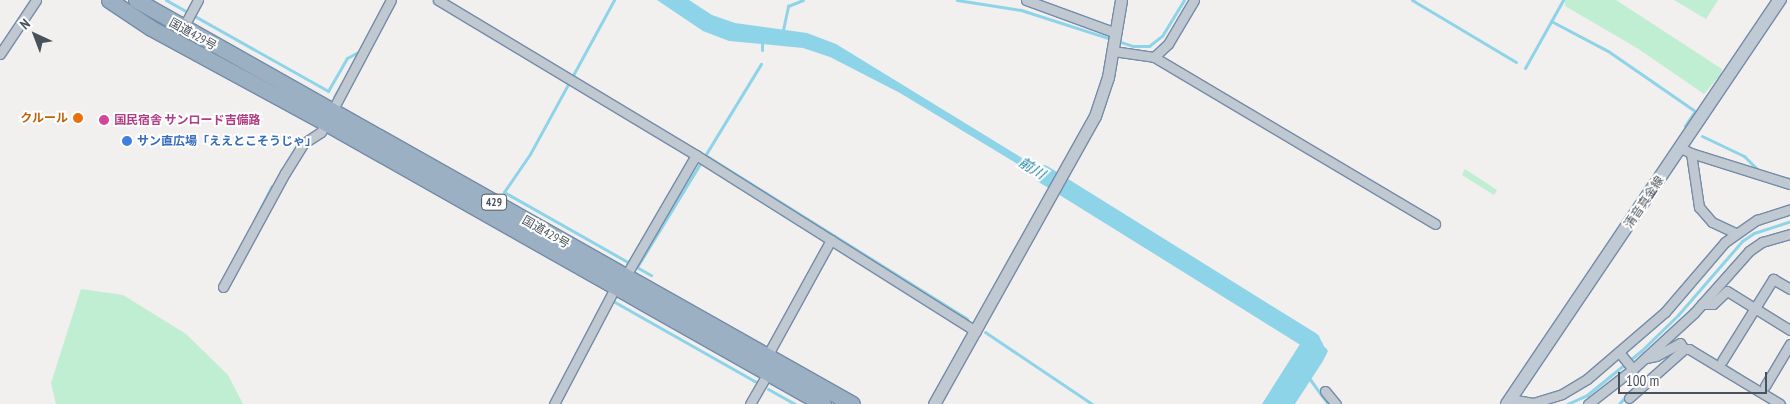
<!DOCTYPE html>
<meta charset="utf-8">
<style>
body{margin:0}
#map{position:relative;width:1790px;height:404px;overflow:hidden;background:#f2efef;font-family:"PT Sans Narrow","Noto Sans JP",sans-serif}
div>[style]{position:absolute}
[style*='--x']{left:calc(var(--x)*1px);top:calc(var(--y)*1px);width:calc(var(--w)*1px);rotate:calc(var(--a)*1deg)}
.green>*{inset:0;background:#bfeed2}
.water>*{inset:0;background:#8ed4e9}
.stream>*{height:3px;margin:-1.5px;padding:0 1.5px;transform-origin:1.5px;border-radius:1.5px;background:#8ed4e9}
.river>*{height:18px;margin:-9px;padding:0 9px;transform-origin:9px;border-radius:9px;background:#8ed4e9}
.roads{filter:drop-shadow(1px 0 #748ca8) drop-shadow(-1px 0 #748ca8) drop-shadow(0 1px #748ca8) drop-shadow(0 -1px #748ca8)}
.minor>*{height:9px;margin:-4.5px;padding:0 4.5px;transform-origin:4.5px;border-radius:4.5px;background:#c0c9d1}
.tertiary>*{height:11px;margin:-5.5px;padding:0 5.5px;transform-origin:5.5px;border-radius:5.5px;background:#c0c9d1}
.secondary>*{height:12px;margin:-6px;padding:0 6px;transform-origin:6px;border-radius:6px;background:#c0cad5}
.trunk>*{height:15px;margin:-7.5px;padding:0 7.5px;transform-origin:7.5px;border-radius:7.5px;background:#9cb0c4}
.dots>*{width:14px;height:14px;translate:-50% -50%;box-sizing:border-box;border:2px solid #fff;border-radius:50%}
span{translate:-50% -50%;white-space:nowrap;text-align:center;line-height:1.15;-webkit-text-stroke:4px #fff;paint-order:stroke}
.shield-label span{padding:1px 4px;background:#fff;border:1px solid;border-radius:4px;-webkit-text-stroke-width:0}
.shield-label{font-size:11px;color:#48525c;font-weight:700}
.street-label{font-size:12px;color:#48525c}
.food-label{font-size:12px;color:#c56008;font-weight:700}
.right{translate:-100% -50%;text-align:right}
.hotel-label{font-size:12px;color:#b23c85;font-weight:700}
.left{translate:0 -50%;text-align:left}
.shop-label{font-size:12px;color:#366cbe;font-weight:700}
.water-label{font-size:14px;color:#117e9f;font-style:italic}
.north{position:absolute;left:10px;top:10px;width:50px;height:50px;-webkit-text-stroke:4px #fff;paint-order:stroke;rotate:317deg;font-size:14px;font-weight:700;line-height:20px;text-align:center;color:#48525c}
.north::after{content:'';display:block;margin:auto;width:18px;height:22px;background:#48525c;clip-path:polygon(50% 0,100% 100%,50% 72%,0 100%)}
.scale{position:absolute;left:1618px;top:372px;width:149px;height:22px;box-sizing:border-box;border:2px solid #48525c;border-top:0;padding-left:6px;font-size:15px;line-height:18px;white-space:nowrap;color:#48525c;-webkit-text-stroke:4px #fff;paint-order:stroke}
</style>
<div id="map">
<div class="green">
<div style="clip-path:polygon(1565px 0,1616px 0,1722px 69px,1721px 74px,1704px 94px,1637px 48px,1565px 6px)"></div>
<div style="clip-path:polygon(1674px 0,1718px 0,1706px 19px)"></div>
<div style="clip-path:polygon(1465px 169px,1497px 190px,1494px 195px,1462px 175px)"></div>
<div style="clip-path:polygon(81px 289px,123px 295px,186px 334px,228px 375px,243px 404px,56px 404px,51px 383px)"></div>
</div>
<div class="water">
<div style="clip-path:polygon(657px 0,689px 0,712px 15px,735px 23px,807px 33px,836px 44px,1063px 183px,1059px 189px,900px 93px,830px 57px,803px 48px,729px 41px,703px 31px)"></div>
<div style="clip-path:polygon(1301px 331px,1326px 348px,1328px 351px,1323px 361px,1295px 404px,1262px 404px,1300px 344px)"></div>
</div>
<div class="stream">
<div style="--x:166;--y:0;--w:186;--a:29.3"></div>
<div style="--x:328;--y:91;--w:38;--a:-60"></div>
<div style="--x:347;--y:58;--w:15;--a:-28"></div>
<div style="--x:614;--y:0;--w:175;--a:118.6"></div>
<div style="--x:530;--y:154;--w:46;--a:124.4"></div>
<div style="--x:504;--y:192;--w:169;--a:29.5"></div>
<div style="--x:957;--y:0;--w:65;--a:8.9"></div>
<div style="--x:1021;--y:10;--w:118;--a:17.8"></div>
<div style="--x:1133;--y:46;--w:16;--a:0"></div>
<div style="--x:1149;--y:46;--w:16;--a:-38"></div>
<div style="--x:1162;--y:36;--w:42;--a:-58.6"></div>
<div style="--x:1412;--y:0;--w:121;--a:30.8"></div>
<div style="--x:1551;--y:21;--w:64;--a:27.8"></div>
<div style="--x:1608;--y:51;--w:106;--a:34.6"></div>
<div style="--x:1695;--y:111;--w:18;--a:124"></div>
<div style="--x:783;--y:30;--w:25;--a:-78"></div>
<div style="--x:788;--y:6;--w:16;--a:-22"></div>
<div style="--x:762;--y:50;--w:9;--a:-90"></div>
<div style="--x:1525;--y:68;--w:78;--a:-60.8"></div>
<div style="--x:334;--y:97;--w:16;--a:-60"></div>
<div style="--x:1702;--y:136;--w:47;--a:25.5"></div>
<div style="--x:1744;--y:156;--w:20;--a:45"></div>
<div style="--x:705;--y:155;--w:309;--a:32"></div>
<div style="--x:1781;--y:177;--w:9;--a:13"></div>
<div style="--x:255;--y:219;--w:37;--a:-63"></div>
<div style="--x:637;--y:267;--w:238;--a:-58.6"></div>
<div style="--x:613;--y:301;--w:164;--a:29.5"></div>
<div style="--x:985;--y:332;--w:129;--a:33.9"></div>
<div style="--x:1723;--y:364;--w:74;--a:32.8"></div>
<div style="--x:1309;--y:378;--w:32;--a:54"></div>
<div style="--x:768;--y:389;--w:31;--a:29"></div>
<div style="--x:1567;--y:404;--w:22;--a:-24"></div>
<div style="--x:1587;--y:395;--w:70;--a:-39.2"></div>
<div style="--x:1641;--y:351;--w:52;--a:-44.2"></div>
<div style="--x:1678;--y:315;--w:98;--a:-49.1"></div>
<div style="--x:1742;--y:241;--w:14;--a:-34"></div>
<div style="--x:1754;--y:233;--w:38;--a:-18"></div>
<div style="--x:1619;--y:404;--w:16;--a:-50"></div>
</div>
<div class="river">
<div style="--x:1043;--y:174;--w:316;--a:31.9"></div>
<div style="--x:1311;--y:341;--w:8;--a:60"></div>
</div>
<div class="roads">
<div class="minor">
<div style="--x:438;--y:0;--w:301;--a:31"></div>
<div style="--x:696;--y:155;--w:331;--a:32.2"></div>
<div style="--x:1026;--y:0;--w:96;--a:20.1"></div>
<div style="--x:183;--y:28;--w:32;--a:-62"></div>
<div style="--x:1113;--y:51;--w:41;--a:8.3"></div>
<div style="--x:1154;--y:57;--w:327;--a:30.7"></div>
<div style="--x:0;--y:54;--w:65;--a:-56.3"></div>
<div style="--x:1154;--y:57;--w:19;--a:-43"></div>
<div style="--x:1168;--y:44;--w:51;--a:-59.4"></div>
<div style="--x:1681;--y:148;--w:11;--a:27"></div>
<div style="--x:1691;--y:153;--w:55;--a:81.6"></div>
<div style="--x:1699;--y:207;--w:20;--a:49"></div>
<div style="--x:1712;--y:222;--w:26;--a:25"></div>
<div style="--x:1691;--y:153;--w:104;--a:17.4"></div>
<div style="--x:223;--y:287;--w:130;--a:-61.5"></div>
<div style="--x:285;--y:173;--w:36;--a:-58"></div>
<div style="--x:304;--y:143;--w:20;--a:-33"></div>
<div style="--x:321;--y:132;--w:149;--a:-62.1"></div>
<div style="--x:1702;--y:304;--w:11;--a:0"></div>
<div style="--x:1713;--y:304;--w:19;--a:-43"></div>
<div style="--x:1727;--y:291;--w:74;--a:31.8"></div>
<div style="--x:1619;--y:352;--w:22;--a:51"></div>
<div style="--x:766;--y:358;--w:135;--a:-61.2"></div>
<div style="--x:1646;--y:358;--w:10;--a:-11"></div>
<div style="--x:1656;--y:356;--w:27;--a:-28"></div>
<div style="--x:1680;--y:343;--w:7;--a:56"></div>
<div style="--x:1684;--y:349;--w:5;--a:0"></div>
<div style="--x:1689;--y:349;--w:106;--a:31.1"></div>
<div style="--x:1722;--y:361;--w:97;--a:-58.1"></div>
<div style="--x:1773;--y:279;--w:20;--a:30"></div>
<div style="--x:1765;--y:386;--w:49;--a:-59.2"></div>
<div style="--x:1325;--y:391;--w:17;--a:50"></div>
<div style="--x:1629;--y:398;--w:74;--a:-41.7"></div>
<div style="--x:1510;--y:399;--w:23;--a:10"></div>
<div style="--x:1533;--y:403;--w:30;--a:-17"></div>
<div style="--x:1562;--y:394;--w:29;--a:-31"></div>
<div style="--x:1587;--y:379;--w:103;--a:-40.7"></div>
<div style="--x:1665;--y:312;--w:92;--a:-49.4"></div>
<div style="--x:1725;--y:242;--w:39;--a:-35"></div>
<div style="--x:1757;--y:220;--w:35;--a:-18"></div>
<div style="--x:554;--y:404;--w:133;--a:-62.3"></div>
<div style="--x:616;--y:286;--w:13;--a:-45"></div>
<div style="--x:625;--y:277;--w:141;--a:-59.8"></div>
<div style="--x:750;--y:404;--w:39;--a:-60"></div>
<div style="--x:1588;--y:404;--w:57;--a:-37.9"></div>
<div style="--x:1633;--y:369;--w:83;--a:-42.6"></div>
<div style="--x:1694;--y:313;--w:83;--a:-48.4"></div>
<div style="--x:1749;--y:251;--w:16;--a:-35"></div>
<div style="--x:1762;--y:242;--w:29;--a:-16"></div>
</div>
<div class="tertiary">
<div style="--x:934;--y:404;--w:330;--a:-60.8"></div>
<div style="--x:1095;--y:116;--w:41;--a:-71.6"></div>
<div style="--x:1108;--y:77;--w:78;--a:-80.4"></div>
</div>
<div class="secondary">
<div style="--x:1507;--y:404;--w:488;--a:-56"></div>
</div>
<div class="trunk">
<div style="--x:109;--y:0;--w:50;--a:33.7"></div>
<div style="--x:151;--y:28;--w:199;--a:28.5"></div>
<div style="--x:326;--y:123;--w:571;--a:29.48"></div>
<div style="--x:136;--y:0;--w:822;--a:29.43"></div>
</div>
</div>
<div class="dots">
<div style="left:78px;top:118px;background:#e8710a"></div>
<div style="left:104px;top:120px;background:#d1479c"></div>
<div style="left:127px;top:141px;background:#3f7fe0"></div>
</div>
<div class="shield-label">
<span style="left:494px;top:202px">429</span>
</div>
<div class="street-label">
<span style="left:193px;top:34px;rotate:29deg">国道429号</span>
<span style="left:1644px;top:202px;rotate:-56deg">清音真金線</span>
<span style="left:546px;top:232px;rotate:30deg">国道429号</span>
</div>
<div class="food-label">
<span class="right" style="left:68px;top:118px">クルール</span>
</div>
<div class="hotel-label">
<span class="left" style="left:114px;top:120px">国民宿舎 サンロード吉備路</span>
</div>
<div class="shop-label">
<span class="left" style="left:137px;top:141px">サン直広場「ええとこそうじゃ」</span>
</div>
<div class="water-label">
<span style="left:1032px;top:168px;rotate:32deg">前川</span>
</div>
<div class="north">N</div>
<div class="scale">100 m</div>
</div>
